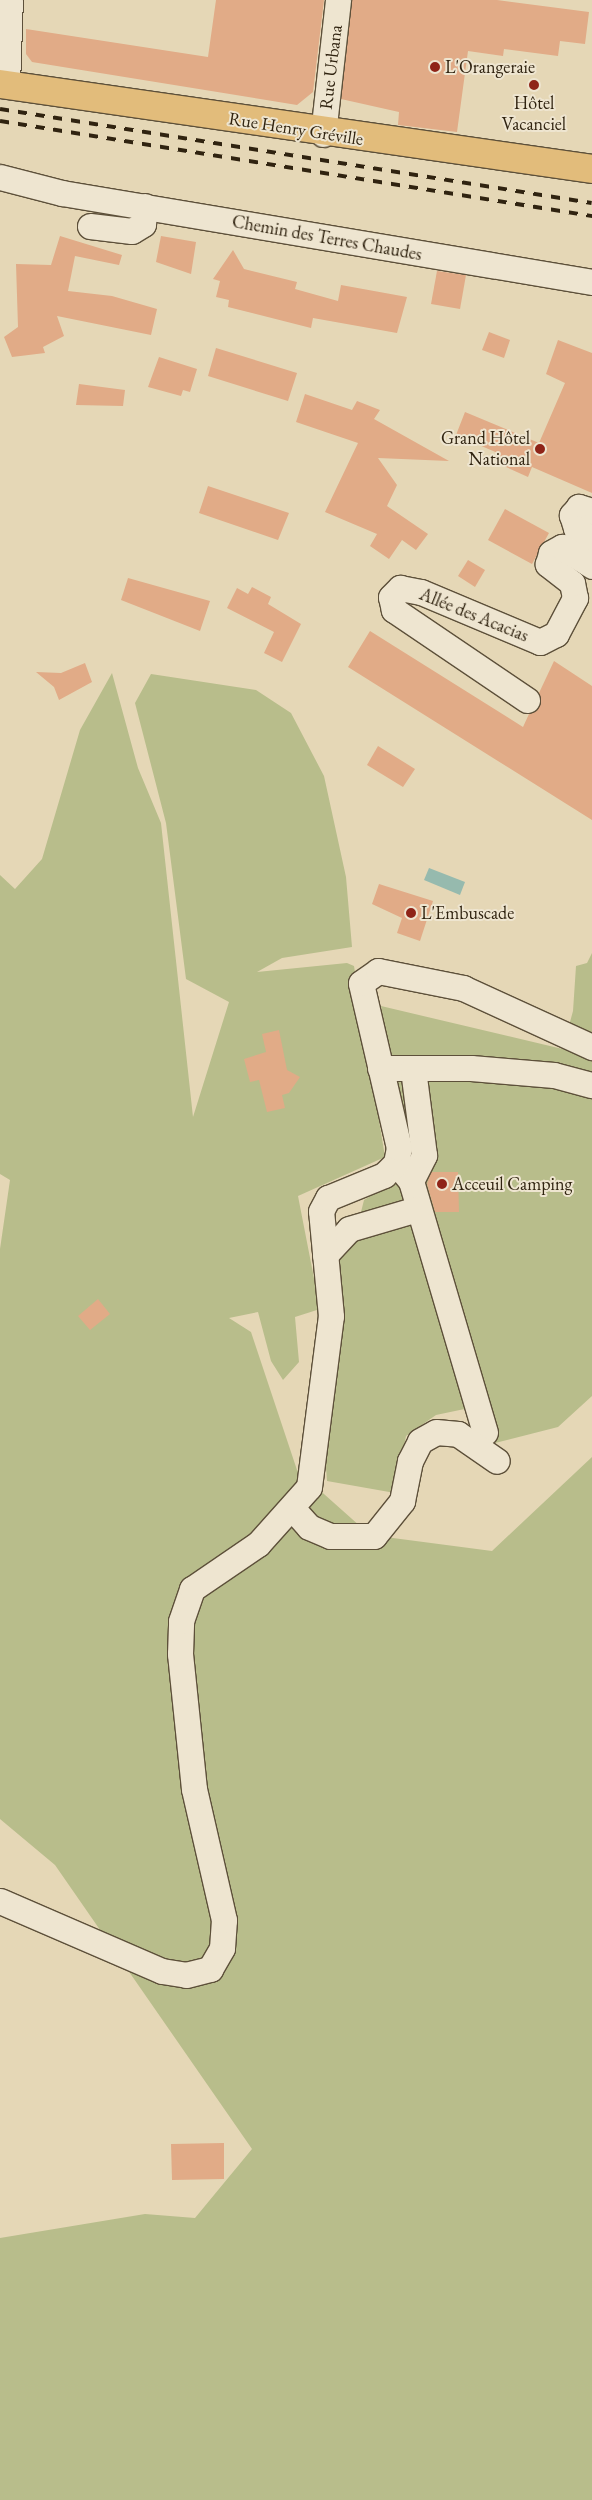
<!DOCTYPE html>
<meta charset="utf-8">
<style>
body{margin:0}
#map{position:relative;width:592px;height:2500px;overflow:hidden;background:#e5d7b6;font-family:"EB Garamond",serif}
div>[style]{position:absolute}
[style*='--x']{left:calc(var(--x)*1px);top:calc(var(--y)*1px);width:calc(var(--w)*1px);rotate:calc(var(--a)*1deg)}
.green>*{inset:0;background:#b8bd8b}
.water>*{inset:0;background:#96baae}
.building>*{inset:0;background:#e1ab87}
.roads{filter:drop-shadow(1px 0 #5d503a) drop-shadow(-1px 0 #5d503a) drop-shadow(0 1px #5d503a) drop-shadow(0 -1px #5d503a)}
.minor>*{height:25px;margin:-12.5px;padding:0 12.5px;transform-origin:12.5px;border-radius:12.5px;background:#eee5d0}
.major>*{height:28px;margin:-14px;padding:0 14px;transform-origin:14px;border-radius:14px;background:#e2bc7b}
.rail>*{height:4px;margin-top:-2px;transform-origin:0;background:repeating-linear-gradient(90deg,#302310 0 9px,transparent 0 18px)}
.dots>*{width:14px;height:14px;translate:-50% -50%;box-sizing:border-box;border:2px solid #eee5d0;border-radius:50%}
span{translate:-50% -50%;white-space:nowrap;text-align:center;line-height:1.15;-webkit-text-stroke:4px #eee5d0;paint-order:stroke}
.street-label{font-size:18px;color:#302310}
.poi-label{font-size:18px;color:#302310}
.left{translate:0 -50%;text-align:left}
.right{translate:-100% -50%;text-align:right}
</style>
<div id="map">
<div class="green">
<div style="clip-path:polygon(112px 673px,138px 768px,161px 823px,193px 1117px,229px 1002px,186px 979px,166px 823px,135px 703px,151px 674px,256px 690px,291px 713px,324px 776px,346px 877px,352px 947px,282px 958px,257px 972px,347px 963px,354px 966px,385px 1157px,298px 1196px,320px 1309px,295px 1317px,299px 1362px,283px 1380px,271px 1361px,258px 1312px,229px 1318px,251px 1332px,297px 1470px,370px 1535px,492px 1551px,592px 1457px,592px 2500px,0 2500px,0 2238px,145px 2214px,195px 2218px,252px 2149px,55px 1865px,0 1819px,0 1249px,10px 1180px,0 1174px,0 875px,15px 889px,42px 859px,80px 730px)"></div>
<div style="clip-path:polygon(592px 953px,592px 1040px,567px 1033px,573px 1011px,576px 966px,587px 963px)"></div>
<div style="clip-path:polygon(381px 1006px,592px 1056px,592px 1396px,558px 1427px,487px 1445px,474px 1407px,436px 1415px,406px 1436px,395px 1493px,327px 1481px,324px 1438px,331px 1268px,344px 1246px,366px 1236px,361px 1212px,364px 1200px,406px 1174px)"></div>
</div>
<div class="water">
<div style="clip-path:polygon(429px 868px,465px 882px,460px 895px,424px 880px)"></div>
</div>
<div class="building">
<div style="clip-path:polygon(216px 0,324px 0,313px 92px,297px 105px,32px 62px,26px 54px,26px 29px,208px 57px)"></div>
<div style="clip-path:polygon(352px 0,497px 0,589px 12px,585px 44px,560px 41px,558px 56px,504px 49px,503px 56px,468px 51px,457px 132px,398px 125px,399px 112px,341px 99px)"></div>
<div style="clip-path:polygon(60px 236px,122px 255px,119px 265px,75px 256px,68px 291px,112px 296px,157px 309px,151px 335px,57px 316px,64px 336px,43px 347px,45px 353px,12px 357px,4px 337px,18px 327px,16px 264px,51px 265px)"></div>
<div style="clip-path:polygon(161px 236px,196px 242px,191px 274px,156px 262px)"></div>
<div style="clip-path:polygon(233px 250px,244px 269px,297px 282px,295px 289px,338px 301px,341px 285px,407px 297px,397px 333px,313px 318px,311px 328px,228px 307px,229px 300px,216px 297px,220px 281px,213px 279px)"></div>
<div style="clip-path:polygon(437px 271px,466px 275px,460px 309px,431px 304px)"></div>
<div style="clip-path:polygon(489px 332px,510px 340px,504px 358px,482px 350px)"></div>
<div style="clip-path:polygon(558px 340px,592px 353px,592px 493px,532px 467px,528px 477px,497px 463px,500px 454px,456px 435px,465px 412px,539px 443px,565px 383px,546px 374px)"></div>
<div style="clip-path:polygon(216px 348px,297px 373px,288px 401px,208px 376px)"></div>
<div style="clip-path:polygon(159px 357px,197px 369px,190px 392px,183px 390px,181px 396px,148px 387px)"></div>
<div style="clip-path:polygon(79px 384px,125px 390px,123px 406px,76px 405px)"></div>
<div style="clip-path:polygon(305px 394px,352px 410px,357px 401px,380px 410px,374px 419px,449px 461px,378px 458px,397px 485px,387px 506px,428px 534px,416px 550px,402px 540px,389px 559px,370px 546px,377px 534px,325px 512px,358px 443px,296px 422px)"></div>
<div style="clip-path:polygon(208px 486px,289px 513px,278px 540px,199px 513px)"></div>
<div style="clip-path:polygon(505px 509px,549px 533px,532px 564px,488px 540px)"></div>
<div style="clip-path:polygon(468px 560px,485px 570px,475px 587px,458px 576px)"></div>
<div style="clip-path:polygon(128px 578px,210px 601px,200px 631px,121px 600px)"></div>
<div style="clip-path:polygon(252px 587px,271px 597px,268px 604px,301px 624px,282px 662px,264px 653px,274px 632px,227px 608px,237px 588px,248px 594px)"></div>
<div style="clip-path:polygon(370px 631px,523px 727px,529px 714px,539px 708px,539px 693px,554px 661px,592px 686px,592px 820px,348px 667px)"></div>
<div style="clip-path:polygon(85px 663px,92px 682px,59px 700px,54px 687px,36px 672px,61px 673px)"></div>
<div style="clip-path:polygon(378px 746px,415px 769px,403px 787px,367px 765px)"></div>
<div style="clip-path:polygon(379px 884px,433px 901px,420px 941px,397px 933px,402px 918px,372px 904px)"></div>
<div style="clip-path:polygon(279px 1030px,287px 1070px,300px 1077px,289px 1093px,282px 1095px,285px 1108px,267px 1112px,259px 1080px,250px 1082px,244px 1059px,266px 1052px,262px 1034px)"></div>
<div style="clip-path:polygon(431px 1172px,458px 1172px,459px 1212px,435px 1212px,427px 1184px)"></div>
<div style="clip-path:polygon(98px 1299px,110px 1314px,90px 1330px,78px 1316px)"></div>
<div style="clip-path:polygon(224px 2143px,224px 2179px,172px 2180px,171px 2144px)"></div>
</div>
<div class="roads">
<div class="minor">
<div style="--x:7;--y:84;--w:84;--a:-88"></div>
<div style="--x:323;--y:134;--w:135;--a:-83.6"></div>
<div style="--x:0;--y:177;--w:64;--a:14.5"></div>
<div style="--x:62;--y:193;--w:537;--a:9.53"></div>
<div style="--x:90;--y:226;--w:42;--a:6.8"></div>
<div style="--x:132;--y:231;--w:13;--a:-32"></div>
<div style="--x:143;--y:224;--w:18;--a:-84"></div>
<div style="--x:592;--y:511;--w:14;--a:-163"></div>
<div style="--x:579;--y:507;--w:11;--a:131"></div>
<div style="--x:572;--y:515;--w:14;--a:73"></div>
<div style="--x:576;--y:528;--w:19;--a:35"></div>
<div style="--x:527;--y:700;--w:161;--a:-145.9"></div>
<div style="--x:394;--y:610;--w:13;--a:-103"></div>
<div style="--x:391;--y:597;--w:13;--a:-45"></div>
<div style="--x:400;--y:588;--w:21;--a:11"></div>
<div style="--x:421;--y:592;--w:129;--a:22.8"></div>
<div style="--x:540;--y:642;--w:18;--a:-27"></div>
<div style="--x:556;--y:634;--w:41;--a:-62.2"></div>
<div style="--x:575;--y:598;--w:15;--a:-101"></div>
<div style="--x:572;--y:583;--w:31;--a:-142"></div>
<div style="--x:548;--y:564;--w:11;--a:-75"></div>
<div style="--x:551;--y:553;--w:13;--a:-29"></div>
<div style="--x:562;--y:547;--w:36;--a:32"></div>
<div style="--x:380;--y:1068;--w:91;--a:0"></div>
<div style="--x:471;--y:1068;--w:83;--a:4.8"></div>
<div style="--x:554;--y:1075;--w:39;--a:15"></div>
<div style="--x:396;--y:1163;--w:23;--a:50"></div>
<div style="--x:411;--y:1181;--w:262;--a:73.6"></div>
<div style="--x:411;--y:1181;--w:29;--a:-63"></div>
<div style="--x:424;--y:1155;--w:87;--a:-97.3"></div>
<div style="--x:325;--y:1255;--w:35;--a:-47"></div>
<div style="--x:349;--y:1229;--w:71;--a:-16.4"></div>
<div style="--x:292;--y:1508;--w:25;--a:48"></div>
<div style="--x:309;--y:1527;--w:23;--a:23"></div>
<div style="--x:330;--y:1536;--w:44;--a:0"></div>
<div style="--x:374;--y:1536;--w:45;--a:-51.3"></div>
<div style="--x:402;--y:1501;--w:41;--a:-78.7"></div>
<div style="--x:410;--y:1461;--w:22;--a:-63"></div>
<div style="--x:420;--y:1441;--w:18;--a:-29"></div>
<div style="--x:436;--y:1432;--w:22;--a:5"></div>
<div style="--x:458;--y:1434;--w:47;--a:34.7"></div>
<div style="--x:0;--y:1901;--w:176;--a:23.4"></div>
<div style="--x:162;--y:1971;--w:24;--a:9"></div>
<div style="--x:186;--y:1975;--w:25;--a:-14"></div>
<div style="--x:210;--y:1969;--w:24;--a:-60"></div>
<div style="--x:222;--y:1948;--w:28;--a:-86"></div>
<div style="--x:224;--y:1920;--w:134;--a:-102.9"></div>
<div style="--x:194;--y:1789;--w:136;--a:-95.9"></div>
<div style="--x:180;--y:1654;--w:33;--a:-88"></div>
<div style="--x:181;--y:1621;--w:34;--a:-71"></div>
<div style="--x:192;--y:1589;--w:80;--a:-34.3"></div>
<div style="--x:258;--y:1544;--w:76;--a:-48.2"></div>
<div style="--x:309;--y:1487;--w:172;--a:-82.7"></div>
<div style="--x:331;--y:1316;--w:105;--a:-95.4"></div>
<div style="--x:321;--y:1211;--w:15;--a:-62"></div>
<div style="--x:328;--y:1198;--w:61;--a:-22.3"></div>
<div style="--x:384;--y:1175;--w:17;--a:-45"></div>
<div style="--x:396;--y:1163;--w:15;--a:-79"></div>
<div style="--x:399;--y:1148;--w:169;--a:-103"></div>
<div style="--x:361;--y:983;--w:21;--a:-35"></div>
<div style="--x:378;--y:971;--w:87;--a:11.3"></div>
<div style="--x:463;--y:988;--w:142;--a:24.6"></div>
</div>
<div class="major">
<div style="--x:0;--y:84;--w:598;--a:8.17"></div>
</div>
</div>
<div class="rail">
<div style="--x:0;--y:109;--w:599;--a:9.02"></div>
<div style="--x:0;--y:121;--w:600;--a:9.12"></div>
</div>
<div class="dots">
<div style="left:435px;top:67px;background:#8f2418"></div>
<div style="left:534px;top:85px;background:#8f2418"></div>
<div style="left:540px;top:449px;background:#8f2418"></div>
<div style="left:411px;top:913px;background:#8f2418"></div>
<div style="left:442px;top:1184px;background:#8f2418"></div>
</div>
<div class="street-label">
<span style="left:331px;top:67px;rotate:-83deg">Rue Urbana</span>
<span style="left:296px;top:129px;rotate:9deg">Rue Henry Gréville</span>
<span style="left:327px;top:238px;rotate:10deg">Chemin des Terres Chaudes</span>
<span style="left:474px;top:615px;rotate:22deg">Allée des Acacias</span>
</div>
<div class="poi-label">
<span class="left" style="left:445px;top:67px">L'Orangeraie</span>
<span style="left:534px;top:114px">Hôtel<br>Vacanciel</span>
<span class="right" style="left:530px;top:449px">Grand Hôtel<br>National</span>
<span class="left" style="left:421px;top:913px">L'Embuscade</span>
<span class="left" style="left:452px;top:1184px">Acceuil Camping</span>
</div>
</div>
